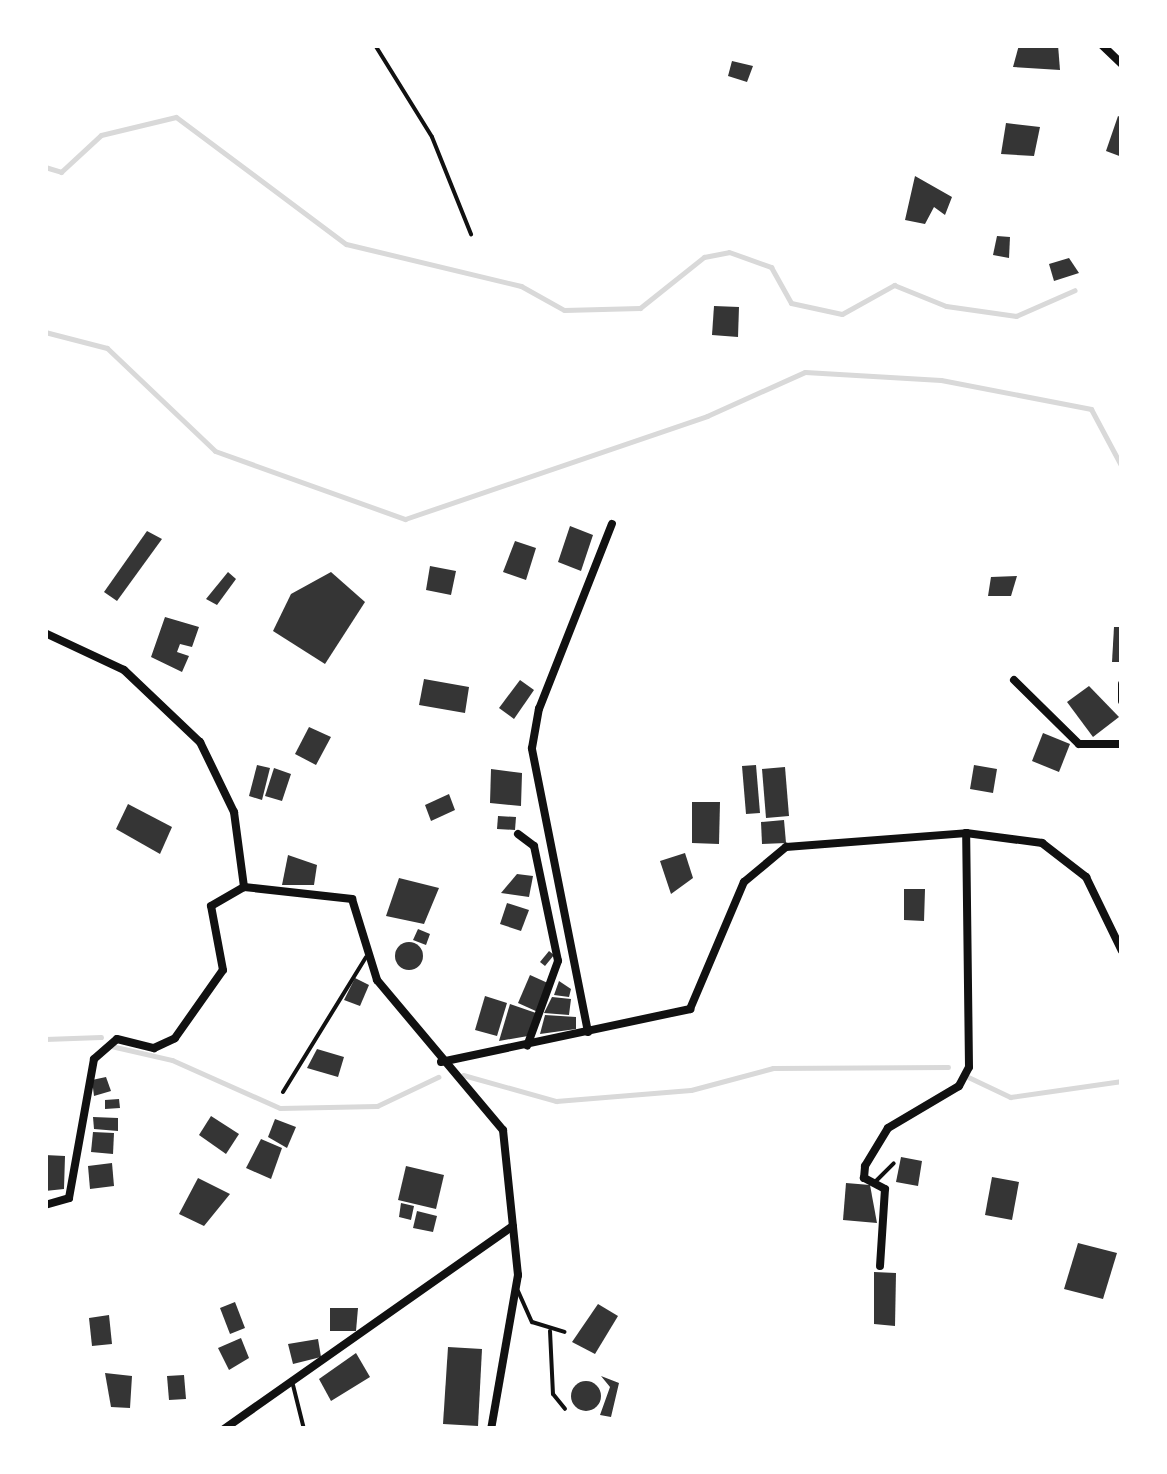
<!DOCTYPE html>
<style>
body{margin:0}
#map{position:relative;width:1167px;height:1474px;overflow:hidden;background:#fff;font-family:Signika,sans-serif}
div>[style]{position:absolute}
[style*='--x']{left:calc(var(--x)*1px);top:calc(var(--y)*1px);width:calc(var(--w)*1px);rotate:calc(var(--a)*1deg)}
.stream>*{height:5px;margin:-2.5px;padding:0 2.5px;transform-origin:2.5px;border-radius:2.5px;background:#d9d9d9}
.building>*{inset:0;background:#353535}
.round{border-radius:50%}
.service>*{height:4px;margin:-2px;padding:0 2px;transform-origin:2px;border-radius:2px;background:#111}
.minor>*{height:8px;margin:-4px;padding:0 4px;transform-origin:4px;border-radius:4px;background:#111}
span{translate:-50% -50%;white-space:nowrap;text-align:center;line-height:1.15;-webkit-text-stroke:9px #fff;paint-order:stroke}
.frame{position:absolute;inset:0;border:48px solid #fff;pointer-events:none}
</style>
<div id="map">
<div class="stream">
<div style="--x:45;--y:167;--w:17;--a:17"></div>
<div style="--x:61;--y:172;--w:54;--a:-42.8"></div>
<div style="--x:101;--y:135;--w:77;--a:-13.5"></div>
<div style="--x:176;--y:117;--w:212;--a:36.8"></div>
<div style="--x:346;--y:244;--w:180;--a:13.5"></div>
<div style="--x:521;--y:286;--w:49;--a:29.2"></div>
<div style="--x:564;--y:310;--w:76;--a:-1.5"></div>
<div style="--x:640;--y:308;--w:82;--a:-38.6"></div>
<div style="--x:704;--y:257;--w:25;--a:-11"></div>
<div style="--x:729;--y:252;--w:45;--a:19.7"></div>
<div style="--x:771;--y:267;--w:41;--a:60.9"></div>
<div style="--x:791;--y:303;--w:52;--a:12.2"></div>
<div style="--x:842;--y:314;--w:60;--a:-29.1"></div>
<div style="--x:894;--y:285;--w:56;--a:22"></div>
<div style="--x:946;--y:306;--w:71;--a:8.1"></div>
<div style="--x:1016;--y:316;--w:64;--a:-23.8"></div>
<div style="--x:45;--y:332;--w:64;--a:14.5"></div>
<div style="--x:107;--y:348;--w:149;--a:43.6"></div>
<div style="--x:215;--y:451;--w:202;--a:19.7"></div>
<div style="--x:405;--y:519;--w:319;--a:-18.8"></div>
<div style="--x:707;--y:416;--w:107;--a:-24.2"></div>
<div style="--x:805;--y:372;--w:136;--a:3.4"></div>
<div style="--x:941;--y:380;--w:153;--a:10.9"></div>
<div style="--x:1091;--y:409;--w:66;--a:61.9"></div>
<div style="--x:45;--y:1039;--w:56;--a:-2"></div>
<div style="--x:111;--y:1046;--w:63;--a:12.9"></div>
<div style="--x:172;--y:1060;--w:118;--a:24"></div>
<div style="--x:280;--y:1108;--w:97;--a:-1.2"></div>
<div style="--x:377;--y:1106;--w:68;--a:-25.4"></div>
<div style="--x:463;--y:1075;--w:97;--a:15.6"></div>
<div style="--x:556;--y:1101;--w:135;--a:-4.7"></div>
<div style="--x:691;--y:1090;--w:85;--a:-15"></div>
<div style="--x:773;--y:1068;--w:175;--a:-0.3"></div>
<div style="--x:966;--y:1076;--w:49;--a:25.5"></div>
<div style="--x:1010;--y:1097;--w:113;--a:-8.1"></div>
</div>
<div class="building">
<div style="clip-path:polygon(1019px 45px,1058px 45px,1060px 70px,1013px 67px)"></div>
<div style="clip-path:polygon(732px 61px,753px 66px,747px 82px,728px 76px)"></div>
<div style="clip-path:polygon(1118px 116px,1122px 118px,1122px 157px,1106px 151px)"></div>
<div style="clip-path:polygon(1006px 123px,1040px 127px,1034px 156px,1001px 154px)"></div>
<div style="clip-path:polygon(915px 176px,952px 197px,945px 215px,934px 207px,925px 224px,905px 220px)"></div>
<div style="clip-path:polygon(997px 236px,1010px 237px,1009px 258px,993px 255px)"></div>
<div style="clip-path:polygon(1069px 258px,1079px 273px,1054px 281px,1049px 264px)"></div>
<div style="clip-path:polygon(714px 306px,739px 307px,738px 337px,712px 335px)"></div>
<div style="clip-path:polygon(570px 526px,593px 535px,581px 571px,558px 562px)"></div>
<div style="clip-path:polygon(147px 531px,162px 539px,117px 601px,104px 592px)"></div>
<div style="clip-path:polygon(515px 541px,536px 548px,526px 580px,503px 572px)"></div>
<div style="clip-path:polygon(430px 566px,456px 571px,451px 595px,426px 590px)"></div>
<div style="clip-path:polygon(228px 572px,236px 579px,217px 605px,206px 599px)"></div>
<div style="clip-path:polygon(331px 572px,365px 602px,325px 664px,273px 631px,291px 594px)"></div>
<div style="clip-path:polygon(1017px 576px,1011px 596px,988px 596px,991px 577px)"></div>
<div style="clip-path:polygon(165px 617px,199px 627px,192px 647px,180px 644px,177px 652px,189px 656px,182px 672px,151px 657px)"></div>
<div style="clip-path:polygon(1114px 627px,1122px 627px,1122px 662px,1112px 662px)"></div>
<div style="clip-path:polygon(424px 679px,469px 687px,465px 713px,419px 705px)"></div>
<div style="clip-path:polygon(520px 680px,534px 690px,514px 719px,499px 708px)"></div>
<div style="clip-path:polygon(1089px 686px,1119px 717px,1093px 737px,1067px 702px)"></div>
<div style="clip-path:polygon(309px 727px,331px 737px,316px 765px,295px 754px)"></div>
<div style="clip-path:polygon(1043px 733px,1070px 744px,1059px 772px,1032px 761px)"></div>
<div style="clip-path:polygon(257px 765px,270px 768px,262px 800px,249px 796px)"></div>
<div style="clip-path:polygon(756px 765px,760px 813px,746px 814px,742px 766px)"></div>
<div style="clip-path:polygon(974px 765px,997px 769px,993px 793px,970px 789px)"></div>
<div style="clip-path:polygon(785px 767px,789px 816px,766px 818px,762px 769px)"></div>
<div style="clip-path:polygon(274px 768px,291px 774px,282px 801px,265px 796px)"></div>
<div style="clip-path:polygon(491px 769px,522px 773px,521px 806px,490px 803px)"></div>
<div style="clip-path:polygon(449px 794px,455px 810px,431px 821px,425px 805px)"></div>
<div style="clip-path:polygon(692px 802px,720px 802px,719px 844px,692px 843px)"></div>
<div style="clip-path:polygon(128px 804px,172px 827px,160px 854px,116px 829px)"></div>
<div style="clip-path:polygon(498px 816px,516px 817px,515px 830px,497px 829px)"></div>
<div style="clip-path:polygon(784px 820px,786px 843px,762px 844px,761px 822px)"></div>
<div style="clip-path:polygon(685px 853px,693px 878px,671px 894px,660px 861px)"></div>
<div style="clip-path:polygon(288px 855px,317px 865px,314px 885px,282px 885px)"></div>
<div style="clip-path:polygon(517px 874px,533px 876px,529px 897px,501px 893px)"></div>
<div style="clip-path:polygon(399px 878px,439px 888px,424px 924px,386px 916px)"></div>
<div style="clip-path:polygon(904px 889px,925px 889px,924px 921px,904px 920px)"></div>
<div style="clip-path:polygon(507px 903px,529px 910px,521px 931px,500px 924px)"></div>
<div style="clip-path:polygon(418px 929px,430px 934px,426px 945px,413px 940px)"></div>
<div class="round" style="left:395px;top:942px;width:28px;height:28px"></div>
<div style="clip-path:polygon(549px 951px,554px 955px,545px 966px,540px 962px)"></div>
<div style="clip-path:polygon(530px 975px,550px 984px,538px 1012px,518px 1003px)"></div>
<div style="clip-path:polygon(355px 978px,369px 985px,360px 1006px,344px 1000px)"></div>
<div style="clip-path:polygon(559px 981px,571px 989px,569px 997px,554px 995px)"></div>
<div style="clip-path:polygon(485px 996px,507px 1003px,497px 1036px,475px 1030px)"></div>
<div style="clip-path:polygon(552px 997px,571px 999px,569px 1015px,544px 1013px)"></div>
<div style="clip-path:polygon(510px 1004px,536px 1013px,528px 1036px,499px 1041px)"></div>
<div style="clip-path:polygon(545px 1015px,576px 1017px,576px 1029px,540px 1034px)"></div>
<div style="clip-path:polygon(317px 1049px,344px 1057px,338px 1077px,307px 1068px)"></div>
<div style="clip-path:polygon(106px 1077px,111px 1091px,94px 1096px,92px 1080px)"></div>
<div style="clip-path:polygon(119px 1099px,120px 1108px,105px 1109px,105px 1100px)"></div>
<div style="clip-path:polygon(211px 1116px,239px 1134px,226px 1154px,199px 1135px)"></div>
<div style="clip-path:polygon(93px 1117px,118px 1118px,118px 1131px,94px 1129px)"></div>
<div style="clip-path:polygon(275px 1119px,296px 1127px,287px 1148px,268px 1137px)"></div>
<div style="clip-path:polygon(93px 1132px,114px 1133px,113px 1154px,91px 1152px)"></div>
<div style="clip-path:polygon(261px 1139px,282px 1148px,271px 1179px,246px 1168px)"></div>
<div style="clip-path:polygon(45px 1155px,65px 1156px,64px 1189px,45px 1191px)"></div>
<div style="clip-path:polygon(901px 1157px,922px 1161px,918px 1186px,896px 1182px)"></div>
<div style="clip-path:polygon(112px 1163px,114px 1186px,90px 1189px,88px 1166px)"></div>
<div style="clip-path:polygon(406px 1166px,444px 1175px,436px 1209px,398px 1200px)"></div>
<div style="clip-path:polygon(992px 1177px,1019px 1182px,1012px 1220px,985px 1215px)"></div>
<div style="clip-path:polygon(198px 1178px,230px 1194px,204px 1226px,179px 1214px)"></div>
<div style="clip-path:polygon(846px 1183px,870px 1185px,877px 1223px,843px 1220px)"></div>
<div style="clip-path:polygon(401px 1203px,414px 1206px,411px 1220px,399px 1217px)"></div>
<div style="clip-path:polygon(417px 1211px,437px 1216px,433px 1232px,413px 1228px)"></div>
<div style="clip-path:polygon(1078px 1243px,1117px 1253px,1103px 1299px,1064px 1289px)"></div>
<div style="clip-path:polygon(874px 1272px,896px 1273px,895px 1326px,874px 1324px)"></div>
<div style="clip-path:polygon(235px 1302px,245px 1328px,230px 1334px,220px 1308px)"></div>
<div style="clip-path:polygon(598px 1304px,618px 1316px,595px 1354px,572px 1342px)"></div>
<div style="clip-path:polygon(330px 1308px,358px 1308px,356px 1331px,330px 1331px)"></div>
<div style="clip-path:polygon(109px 1315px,112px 1344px,92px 1346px,89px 1318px)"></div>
<div style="clip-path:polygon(241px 1338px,249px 1358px,229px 1370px,218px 1348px)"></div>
<div style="clip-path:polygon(318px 1339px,321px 1357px,293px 1364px,288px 1344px)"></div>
<div style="clip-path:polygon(448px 1347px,482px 1349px,478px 1426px,443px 1424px)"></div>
<div style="clip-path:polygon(356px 1353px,370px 1377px,331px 1401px,319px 1379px)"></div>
<div style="clip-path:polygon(105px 1373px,132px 1376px,130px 1408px,111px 1407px)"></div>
<div style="clip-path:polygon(184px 1375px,186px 1399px,169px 1400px,167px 1376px)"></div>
<div style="clip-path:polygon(601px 1376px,619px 1383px,611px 1417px,600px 1415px,610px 1387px)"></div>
<div class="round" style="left:571px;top:1381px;width:30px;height:30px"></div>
</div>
<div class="service">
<div style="--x:375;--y:45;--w:108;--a:58.2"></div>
<div style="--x:432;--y:137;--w:105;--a:68.1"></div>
<div style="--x:283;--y:1092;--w:158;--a:-58.4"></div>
<div style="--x:876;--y:1181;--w:25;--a:-45"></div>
<div style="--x:518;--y:1291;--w:34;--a:66"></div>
<div style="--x:532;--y:1322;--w:34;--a:17"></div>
<div style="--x:550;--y:1331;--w:63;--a:87.3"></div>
<div style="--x:553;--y:1394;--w:19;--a:51"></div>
<div style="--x:293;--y:1385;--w:45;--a:76"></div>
</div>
<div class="minor">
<div style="--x:1102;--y:45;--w:28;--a:44"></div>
<div style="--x:45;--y:633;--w:87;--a:25.1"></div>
<div style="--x:124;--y:670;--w:105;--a:43.5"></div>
<div style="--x:200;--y:742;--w:78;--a:64.1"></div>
<div style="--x:234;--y:812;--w:76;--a:82.4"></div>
<div style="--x:244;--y:887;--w:109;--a:6.3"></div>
<div style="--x:352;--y:899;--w:85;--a:72.8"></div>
<div style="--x:377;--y:980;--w:196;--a:50"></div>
<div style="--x:503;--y:1130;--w:146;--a:84.1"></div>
<div style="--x:518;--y:1275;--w:156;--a:99.9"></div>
<div style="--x:1014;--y:680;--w:91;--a:44.6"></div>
<div style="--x:1079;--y:744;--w:43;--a:0"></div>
<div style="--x:1122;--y:684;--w:17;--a:90"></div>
<div style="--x:518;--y:834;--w:20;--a:37"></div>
<div style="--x:534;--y:846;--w:117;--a:78.2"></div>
<div style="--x:558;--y:961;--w:90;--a:110"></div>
<div style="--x:588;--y:1032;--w:289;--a:-101.2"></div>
<div style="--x:532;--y:748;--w:40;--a:-80"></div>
<div style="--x:539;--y:709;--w:199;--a:-68.5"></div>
<div style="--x:441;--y:1062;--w:255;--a:-12"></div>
<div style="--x:690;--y:1009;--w:138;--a:-67"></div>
<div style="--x:744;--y:882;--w:55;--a:-39.8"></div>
<div style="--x:786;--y:847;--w:181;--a:-4.4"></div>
<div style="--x:966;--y:833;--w:77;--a:7.5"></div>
<div style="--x:1042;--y:843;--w:56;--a:37.7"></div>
<div style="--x:1086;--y:877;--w:82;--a:64.1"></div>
<div style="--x:45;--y:1205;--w:25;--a:-16"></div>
<div style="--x:69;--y:1198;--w:141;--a:-79.8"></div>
<div style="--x:94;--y:1059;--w:30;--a:-41"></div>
<div style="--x:117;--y:1039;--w:38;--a:14"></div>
<div style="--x:154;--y:1048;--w:23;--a:-25"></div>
<div style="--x:175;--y:1038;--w:83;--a:-54.8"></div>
<div style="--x:223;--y:970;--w:65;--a:-100.6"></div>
<div style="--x:211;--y:906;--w:38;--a:-30"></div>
<div style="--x:880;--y:1266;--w:77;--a:-86.3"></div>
<div style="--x:885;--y:1189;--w:24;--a:-152"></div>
<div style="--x:864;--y:1178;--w:12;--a:-85"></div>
<div style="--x:865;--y:1166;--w:44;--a:-58.8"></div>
<div style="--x:888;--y:1128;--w:82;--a:-30.6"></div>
<div style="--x:959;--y:1086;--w:21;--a:-62"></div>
<div style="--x:969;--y:1067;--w:234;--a:-90.7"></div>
<div style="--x:224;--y:1429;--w:353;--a:-35.1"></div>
</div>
<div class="frame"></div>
</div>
